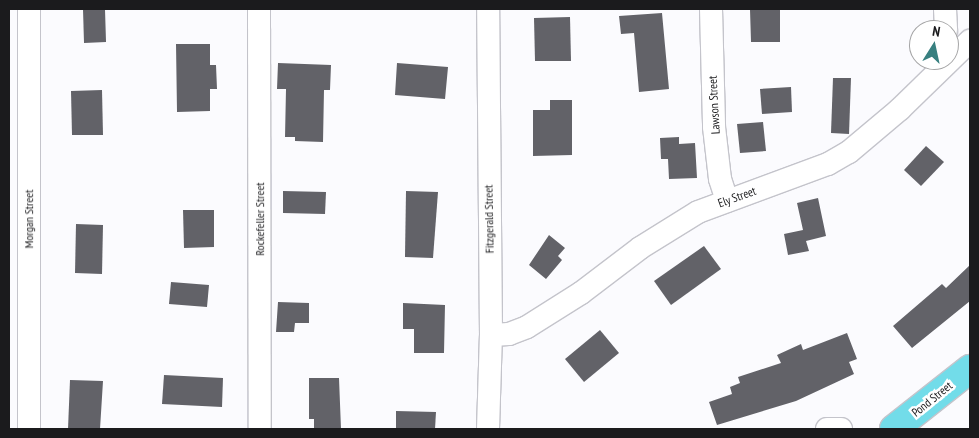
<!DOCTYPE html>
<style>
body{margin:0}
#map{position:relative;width:979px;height:438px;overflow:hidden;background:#fbfbfe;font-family:"PT Sans Narrow",sans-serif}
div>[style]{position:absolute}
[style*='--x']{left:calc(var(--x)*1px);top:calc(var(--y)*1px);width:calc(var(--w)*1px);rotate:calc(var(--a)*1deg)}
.building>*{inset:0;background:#626268}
.roads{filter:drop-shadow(1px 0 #c4c4cb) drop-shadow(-1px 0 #c4c4cb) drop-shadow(0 1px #c4c4cb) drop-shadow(0 -1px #c4c4cb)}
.minor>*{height:22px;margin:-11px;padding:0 11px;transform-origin:11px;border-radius:11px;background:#fff}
.major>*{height:28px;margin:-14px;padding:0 14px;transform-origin:14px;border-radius:14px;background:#72dce9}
span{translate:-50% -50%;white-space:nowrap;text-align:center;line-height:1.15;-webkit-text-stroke:5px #fff;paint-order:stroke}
.street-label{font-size:12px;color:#1b1b1d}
.frame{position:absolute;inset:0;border:10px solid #1b1b1d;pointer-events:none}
.north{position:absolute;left:909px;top:20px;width:50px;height:50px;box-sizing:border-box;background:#fff;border:1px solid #a4a4a5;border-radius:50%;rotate:10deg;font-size:14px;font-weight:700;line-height:20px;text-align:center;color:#1b1b1d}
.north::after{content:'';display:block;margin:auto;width:18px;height:22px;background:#388080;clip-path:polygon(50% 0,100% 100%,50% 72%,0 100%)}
</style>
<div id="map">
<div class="building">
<div style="clip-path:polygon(83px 9px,105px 9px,106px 42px,84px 43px)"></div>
<div style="clip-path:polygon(750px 9px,780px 9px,780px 42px,751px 42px)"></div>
<div style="clip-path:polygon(662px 13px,669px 89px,639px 92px,634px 33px,621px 34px,619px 16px)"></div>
<div style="clip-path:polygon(570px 17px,571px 61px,535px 61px,534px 18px)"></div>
<div style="clip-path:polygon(176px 44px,210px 44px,210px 65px,216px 65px,217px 89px,210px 89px,210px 111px,177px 112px)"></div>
<div style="clip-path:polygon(278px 63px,331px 65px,330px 90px,324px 90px,323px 142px,295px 141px,295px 137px,285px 137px,286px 89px,277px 89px)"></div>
<div style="clip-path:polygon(397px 63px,448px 67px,445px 99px,395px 95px)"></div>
<div style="clip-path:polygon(833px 78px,851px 78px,849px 134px,831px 133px)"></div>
<div style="clip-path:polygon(791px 87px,792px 112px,762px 114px,760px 89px)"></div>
<div style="clip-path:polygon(102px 90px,103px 135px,72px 135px,71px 91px)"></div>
<div style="clip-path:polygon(550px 100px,572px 100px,572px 155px,533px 156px,533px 110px,550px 110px)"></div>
<div style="clip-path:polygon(763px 122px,766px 151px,740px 153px,737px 124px)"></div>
<div style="clip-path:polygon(679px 137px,679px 144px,695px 143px,697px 178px,669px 179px,668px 159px,661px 159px,660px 138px)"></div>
<div style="clip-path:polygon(926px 146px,944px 162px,921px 186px,904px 170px)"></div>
<div style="clip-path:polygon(283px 191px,326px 192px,325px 214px,283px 213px)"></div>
<div style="clip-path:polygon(406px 191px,438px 192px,433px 258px,405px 257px)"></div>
<div style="clip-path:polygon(818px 198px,826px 236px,806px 241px,809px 251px,788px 255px,784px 234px,803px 230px,797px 203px)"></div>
<div style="clip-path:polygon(183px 210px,214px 210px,214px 247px,184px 248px)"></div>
<div style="clip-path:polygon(76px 224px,103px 225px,102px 274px,75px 273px)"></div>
<div style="clip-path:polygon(549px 235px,565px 248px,558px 256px,562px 260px,546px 279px,529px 265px)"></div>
<div style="clip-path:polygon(704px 246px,721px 269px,671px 305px,654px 281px)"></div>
<div style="clip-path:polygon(970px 265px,970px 301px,912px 348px,893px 326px,942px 284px,946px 288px)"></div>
<div style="clip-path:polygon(171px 282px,209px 285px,207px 307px,169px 304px)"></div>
<div style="clip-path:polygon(278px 302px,309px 303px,309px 323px,295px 323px,294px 332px,276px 332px)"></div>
<div style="clip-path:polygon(403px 303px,445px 305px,444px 353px,414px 353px,414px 329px,403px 329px)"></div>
<div style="clip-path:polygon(600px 330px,619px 353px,584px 382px,565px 359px)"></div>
<div style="clip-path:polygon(847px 333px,857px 359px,849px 362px,854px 374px,796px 401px,717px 425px,709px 402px,732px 394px,730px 387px,740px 383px,738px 377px,781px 363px,777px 355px,801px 344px,803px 350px)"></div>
<div style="clip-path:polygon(164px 375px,223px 378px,222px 407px,162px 404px)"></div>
<div style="clip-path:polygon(309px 378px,339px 378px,341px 429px,314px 429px,314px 419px,309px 419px)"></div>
<div style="clip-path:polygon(70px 380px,103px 381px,100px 429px,68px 429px)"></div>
<div style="clip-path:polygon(396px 411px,436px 412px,435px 429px,396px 429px)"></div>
</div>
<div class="roads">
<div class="minor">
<div style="--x:259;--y:9;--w:420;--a:89.9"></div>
<div style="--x:711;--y:9;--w:118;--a:88.5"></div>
<div style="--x:714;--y:127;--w:52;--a:83.4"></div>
<div style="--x:720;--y:179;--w:23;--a:72"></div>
<div style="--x:945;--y:9;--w:21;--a:87"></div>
<div style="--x:491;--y:335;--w:18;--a:-3"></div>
<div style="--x:509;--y:334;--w:19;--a:-21"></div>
<div style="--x:527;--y:327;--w:64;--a:-32.2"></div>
<div style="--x:581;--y:293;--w:74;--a:-37.3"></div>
<div style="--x:640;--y:248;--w:68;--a:-31.8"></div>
<div style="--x:698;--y:212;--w:139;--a:-20.3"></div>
<div style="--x:828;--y:164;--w:24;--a:-30"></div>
<div style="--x:849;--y:152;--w:67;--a:-40.1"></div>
<div style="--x:900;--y:109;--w:98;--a:-44.2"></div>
<div style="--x:29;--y:429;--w:420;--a:-90"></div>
<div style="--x:488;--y:429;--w:94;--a:-88.2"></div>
<div style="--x:491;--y:335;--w:326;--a:-90.5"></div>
<div style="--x:827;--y:429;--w:14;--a:0"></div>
</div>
<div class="major">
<div style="--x:894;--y:429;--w:97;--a:-38.3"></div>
</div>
</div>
<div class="street-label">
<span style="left:714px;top:105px;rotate:-93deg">Lawson Street</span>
<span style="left:737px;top:197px;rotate:-20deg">Ely Street</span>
<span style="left:29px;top:219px;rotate:-90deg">Morgan Street</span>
<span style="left:260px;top:219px;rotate:-90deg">Rockefeller Street</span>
<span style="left:489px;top:219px;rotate:-91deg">Fitzgerald Street</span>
<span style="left:932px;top:399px;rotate:-39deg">Pond Street</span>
</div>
<div class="frame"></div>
<div class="north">N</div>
</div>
